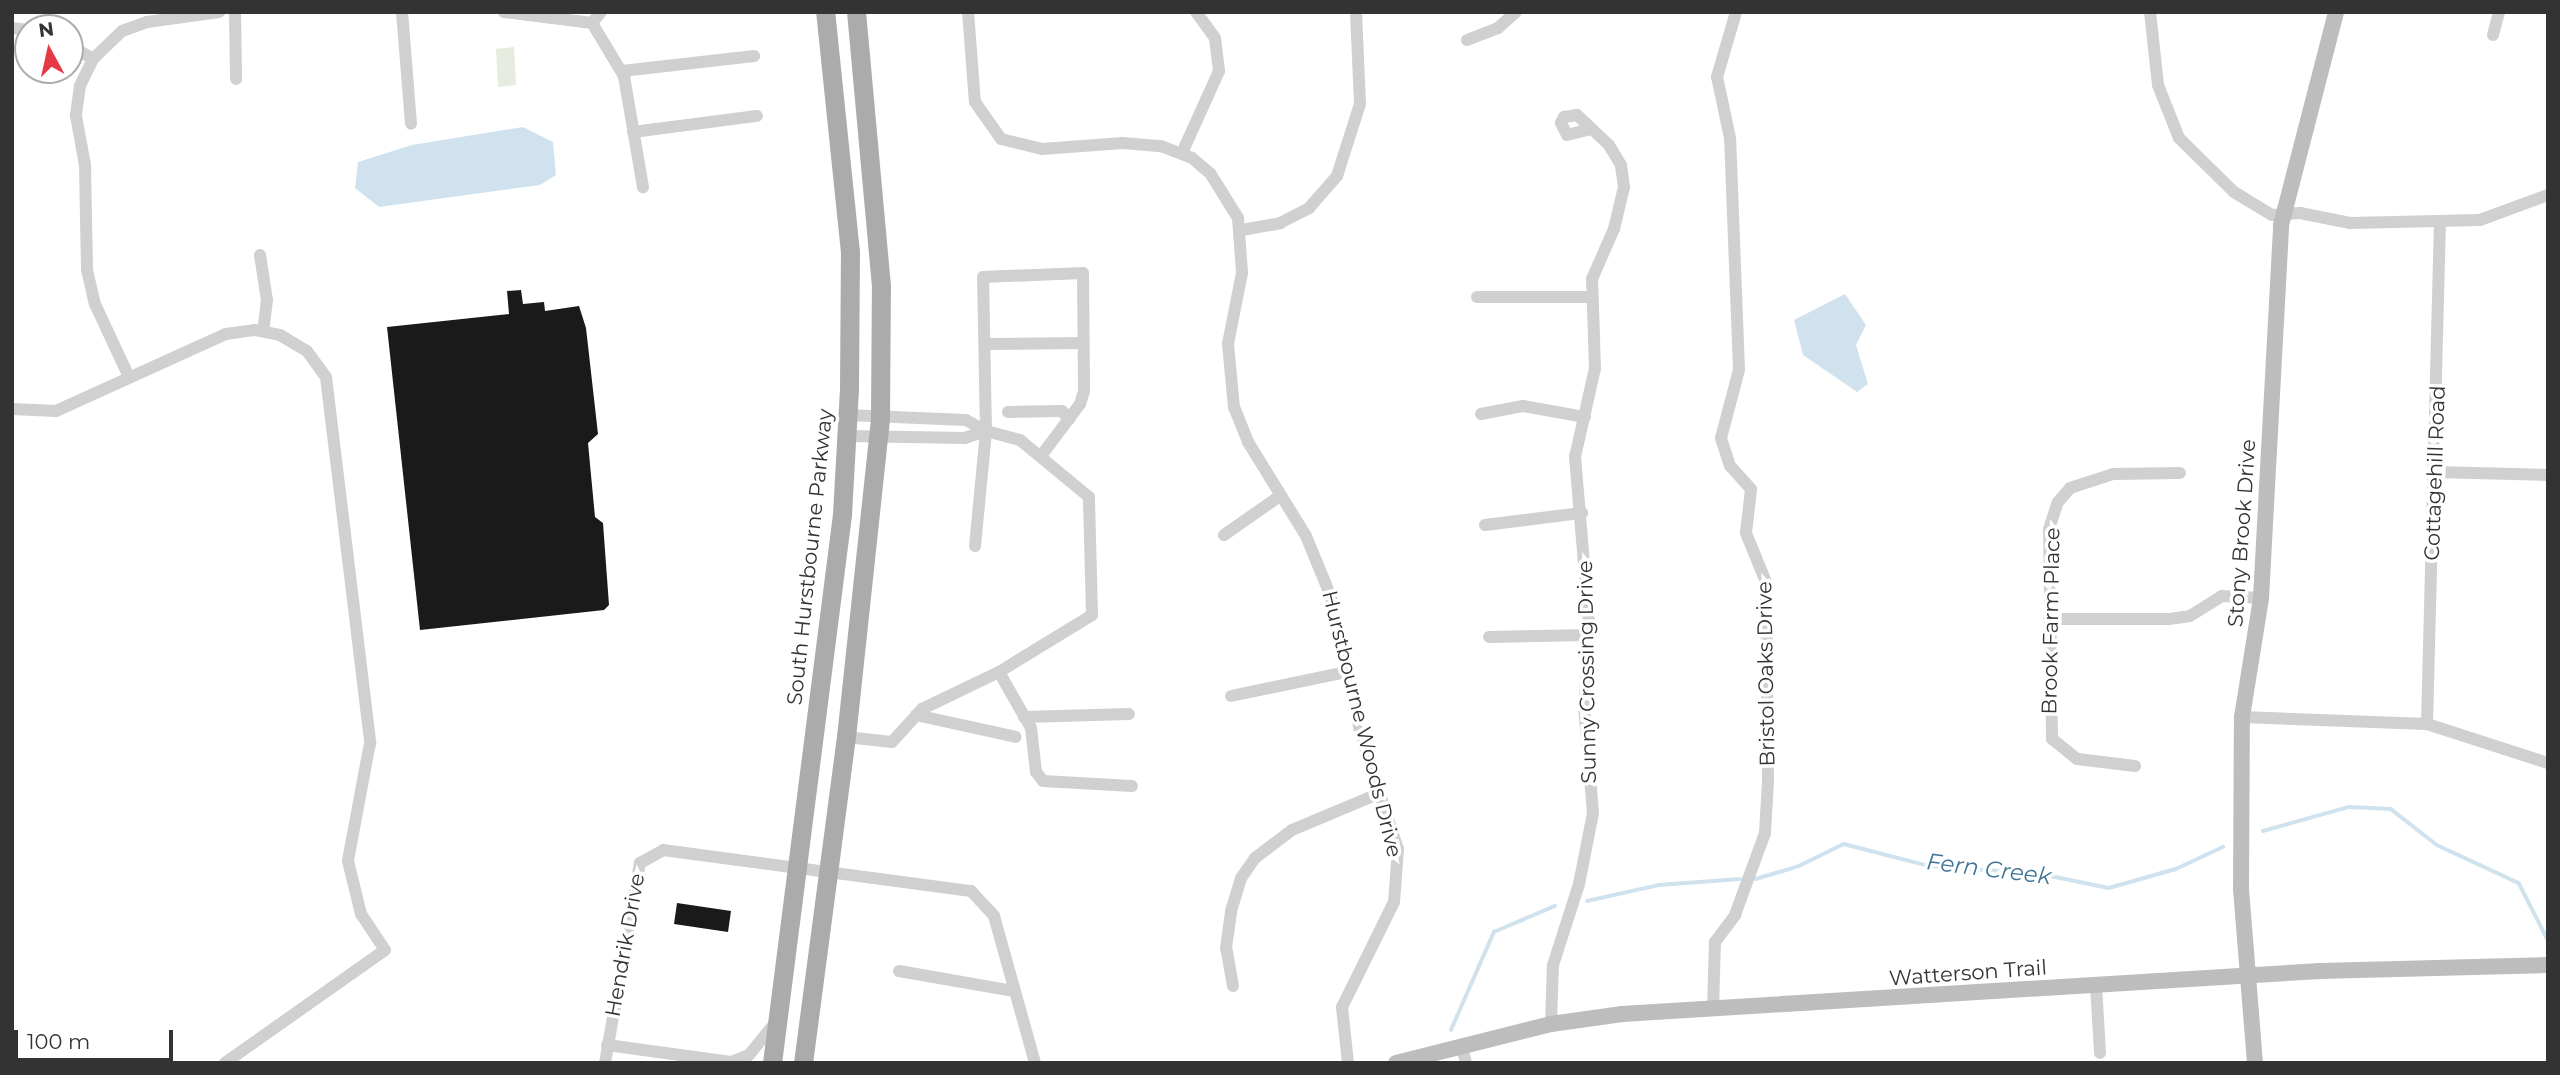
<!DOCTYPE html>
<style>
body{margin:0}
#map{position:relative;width:2560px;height:1075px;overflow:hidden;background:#fff;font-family:Montserrat,sans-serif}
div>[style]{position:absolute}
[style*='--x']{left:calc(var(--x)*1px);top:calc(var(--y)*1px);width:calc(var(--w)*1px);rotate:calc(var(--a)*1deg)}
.green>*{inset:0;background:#e6ecdf}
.water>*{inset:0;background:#cfe2ee}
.stream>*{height:3.5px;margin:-1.75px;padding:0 1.75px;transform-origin:1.75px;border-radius:1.75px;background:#cfe2ee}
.building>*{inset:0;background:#1a1a1a}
.street>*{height:12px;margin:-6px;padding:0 6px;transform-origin:6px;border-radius:6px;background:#d0d0d0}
.secondary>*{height:16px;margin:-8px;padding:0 8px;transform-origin:8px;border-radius:8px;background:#bdbdbd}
.primary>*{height:19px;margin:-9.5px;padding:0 9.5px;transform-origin:9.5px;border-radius:9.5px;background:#ababab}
span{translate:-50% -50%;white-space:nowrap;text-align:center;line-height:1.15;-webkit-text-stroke:7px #fff;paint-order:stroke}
.street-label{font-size:21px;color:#333}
.water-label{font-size:23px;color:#3f7597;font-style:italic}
.frame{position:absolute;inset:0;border:14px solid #333;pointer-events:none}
.north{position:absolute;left:14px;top:14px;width:70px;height:70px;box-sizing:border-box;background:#fff;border:2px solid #adadad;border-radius:50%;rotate:352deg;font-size:19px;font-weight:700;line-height:28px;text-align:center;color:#333}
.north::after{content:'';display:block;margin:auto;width:24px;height:32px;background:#e63946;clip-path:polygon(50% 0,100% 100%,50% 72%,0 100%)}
.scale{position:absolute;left:14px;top:1030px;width:159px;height:32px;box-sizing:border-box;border:4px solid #333;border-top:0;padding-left:9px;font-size:21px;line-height:24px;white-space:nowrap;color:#333;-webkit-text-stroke:5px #fff;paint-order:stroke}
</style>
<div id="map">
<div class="green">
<div style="clip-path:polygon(514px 47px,516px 85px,498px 87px,496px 49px)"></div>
</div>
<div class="water">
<div style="clip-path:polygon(523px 127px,553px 142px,556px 175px,540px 185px,379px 207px,355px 188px,358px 162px,412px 145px)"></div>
<div style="clip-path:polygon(1845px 294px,1866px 325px,1856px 345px,1868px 384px,1857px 392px,1803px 355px,1794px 320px)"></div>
</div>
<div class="stream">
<div style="--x:2263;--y:831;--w:89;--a:-15.6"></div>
<div style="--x:2349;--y:807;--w:42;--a:2.7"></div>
<div style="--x:2391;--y:809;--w:58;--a:38"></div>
<div style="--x:2437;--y:845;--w:90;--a:24.9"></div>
<div style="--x:2519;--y:883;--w:64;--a:63"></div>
<div style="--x:1756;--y:879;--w:45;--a:-16.8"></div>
<div style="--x:1799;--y:866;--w:50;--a:-26.1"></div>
<div style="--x:1844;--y:844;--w:88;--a:14.5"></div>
<div style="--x:1929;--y:866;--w:112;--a:4.1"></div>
<div style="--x:2041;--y:874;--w:69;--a:11.6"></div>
<div style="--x:2109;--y:888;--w:70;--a:-15.8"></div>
<div style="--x:2176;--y:869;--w:52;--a:-25.1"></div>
<div style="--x:1587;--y:901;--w:74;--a:-12.5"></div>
<div style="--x:1659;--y:885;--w:81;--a:-4.2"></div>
<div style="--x:1451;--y:1030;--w:107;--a:-66.3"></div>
<div style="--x:1494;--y:932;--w:66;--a:-23.1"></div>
</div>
<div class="building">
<div style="clip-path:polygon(521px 290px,523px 304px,544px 302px,545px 311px,579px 306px,586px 328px,598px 434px,588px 443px,595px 517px,603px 523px,609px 605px,604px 610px,420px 630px,387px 327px,509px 314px,507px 291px)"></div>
<div style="clip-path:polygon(677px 903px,731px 911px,728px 932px,674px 924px)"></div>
</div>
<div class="street">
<div style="--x:235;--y:12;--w:67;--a:89.1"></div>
<div style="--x:402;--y:12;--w:112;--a:85.4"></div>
<div style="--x:504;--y:12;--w:89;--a:7.1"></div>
<div style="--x:592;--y:23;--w:14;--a:-51"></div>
<div style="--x:968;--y:12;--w:90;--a:85.6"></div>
<div style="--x:975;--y:102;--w:45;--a:54.9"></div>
<div style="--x:1001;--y:139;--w:42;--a:13.7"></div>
<div style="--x:1042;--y:149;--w:81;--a:-4.2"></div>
<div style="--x:1123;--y:143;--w:38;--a:5"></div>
<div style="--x:1161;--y:146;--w:33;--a:21"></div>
<div style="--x:1192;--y:158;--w:23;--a:40"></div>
<div style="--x:1210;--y:173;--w:53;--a:58.1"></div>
<div style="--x:1238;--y:218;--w:55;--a:85.8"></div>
<div style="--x:1242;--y:273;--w:72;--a:101.2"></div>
<div style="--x:1228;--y:344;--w:63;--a:84.6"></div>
<div style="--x:1234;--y:407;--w:38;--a:68"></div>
<div style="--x:1248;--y:442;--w:110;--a:58.3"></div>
<div style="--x:1306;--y:536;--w:66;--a:67.7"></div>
<div style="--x:1331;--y:597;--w:142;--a:77.8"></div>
<div style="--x:1361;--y:736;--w:119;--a:71.9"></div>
<div style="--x:1398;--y:849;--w:53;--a:94.3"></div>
<div style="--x:1394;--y:902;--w:117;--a:116.3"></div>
<div style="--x:1342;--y:1007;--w:56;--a:83.9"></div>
<div style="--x:2150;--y:12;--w:73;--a:83.7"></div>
<div style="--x:2158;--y:85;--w:57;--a:68.4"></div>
<div style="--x:2179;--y:138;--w:77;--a:44.5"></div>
<div style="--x:2234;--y:192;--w:44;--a:31.2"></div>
<div style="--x:2272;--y:215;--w:28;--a:-4"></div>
<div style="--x:2300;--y:213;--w:51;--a:11.3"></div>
<div style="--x:2350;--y:223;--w:130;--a:-1.3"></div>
<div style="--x:2480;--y:220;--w:72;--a:-20.2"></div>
<div style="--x:592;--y:23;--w:62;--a:58.9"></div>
<div style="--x:624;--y:76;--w:113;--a:80.3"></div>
<div style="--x:12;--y:28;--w:16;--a:7"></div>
<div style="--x:2493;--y:35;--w:24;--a:-75"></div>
<div style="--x:1467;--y:40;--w:33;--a:-21"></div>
<div style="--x:1498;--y:28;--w:24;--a:-42"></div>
<div style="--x:70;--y:46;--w:26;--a:29"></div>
<div style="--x:93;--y:59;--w:30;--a:116"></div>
<div style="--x:80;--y:86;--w:30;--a:98"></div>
<div style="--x:76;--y:116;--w:50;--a:79.6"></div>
<div style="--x:85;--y:165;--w:105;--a:88.9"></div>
<div style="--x:87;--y:270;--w:35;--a:77"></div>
<div style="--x:95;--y:304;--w:81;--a:65"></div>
<div style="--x:93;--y:59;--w:40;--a:-44"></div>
<div style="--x:122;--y:31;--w:27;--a:-20"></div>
<div style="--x:147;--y:22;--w:73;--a:-7.9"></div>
<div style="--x:622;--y:71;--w:133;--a:-6.5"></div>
<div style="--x:633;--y:132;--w:125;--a:-7.4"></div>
<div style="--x:1182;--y:153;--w:90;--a:-65.7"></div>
<div style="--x:1219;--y:71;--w:33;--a:-97"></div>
<div style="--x:1215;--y:38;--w:32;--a:-126"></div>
<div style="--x:1242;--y:230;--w:39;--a:-10"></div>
<div style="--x:1280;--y:223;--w:33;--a:-27"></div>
<div style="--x:1309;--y:208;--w:43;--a:-48.8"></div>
<div style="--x:1337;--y:176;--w:76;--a:-72.3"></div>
<div style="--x:1360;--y:104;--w:92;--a:-92.5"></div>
<div style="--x:260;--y:255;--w:46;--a:81.2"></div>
<div style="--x:267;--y:300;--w:31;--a:97"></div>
<div style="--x:1477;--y:297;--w:112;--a:0"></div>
<div style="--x:985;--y:344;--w:98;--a:-0.6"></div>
<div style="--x:12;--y:409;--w:44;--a:2.6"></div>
<div style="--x:56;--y:411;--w:187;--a:-24.4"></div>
<div style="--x:226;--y:334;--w:28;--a:-8"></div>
<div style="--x:254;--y:330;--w:26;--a:11"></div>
<div style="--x:280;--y:335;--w:31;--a:31"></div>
<div style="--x:307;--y:351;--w:32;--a:54"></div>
<div style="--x:326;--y:377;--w:369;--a:83.1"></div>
<div style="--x:370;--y:743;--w:120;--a:100.6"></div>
<div style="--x:348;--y:861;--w:55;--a:76.2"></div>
<div style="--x:361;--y:914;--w:43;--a:56.3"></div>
<div style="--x:385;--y:950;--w:196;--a:144.8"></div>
<div style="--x:1008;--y:412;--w:54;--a:-1.1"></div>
<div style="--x:1062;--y:411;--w:11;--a:49"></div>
<div style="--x:1481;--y:414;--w:43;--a:-10.8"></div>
<div style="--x:1523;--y:406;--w:63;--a:10.1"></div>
<div style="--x:848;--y:415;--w:118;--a:2.4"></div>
<div style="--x:966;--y:420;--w:23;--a:29"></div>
<div style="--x:2435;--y:472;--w:113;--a:1.5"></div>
<div style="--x:1485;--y:525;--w:98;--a:-7.1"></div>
<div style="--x:1224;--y:535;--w:68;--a:-34.9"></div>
<div style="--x:975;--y:546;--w:116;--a:-84.5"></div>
<div style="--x:986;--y:431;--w:154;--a:-91.1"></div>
<div style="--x:983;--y:277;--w:100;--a:-2.3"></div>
<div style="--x:1083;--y:273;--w:118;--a:89.5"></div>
<div style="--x:1084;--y:391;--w:14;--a:107"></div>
<div style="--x:1080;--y:404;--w:65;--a:126.9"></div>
<div style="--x:2049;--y:619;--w:120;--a:0"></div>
<div style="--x:2169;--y:619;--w:21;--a:-8"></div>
<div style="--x:2190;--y:616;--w:38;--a:-32"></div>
<div style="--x:2222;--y:596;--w:39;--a:3"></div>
<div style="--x:1489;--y:637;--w:101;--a:-1.1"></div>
<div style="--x:999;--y:672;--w:64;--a:60.3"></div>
<div style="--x:1031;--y:728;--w:44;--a:83.5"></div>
<div style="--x:1036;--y:772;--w:11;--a:52"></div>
<div style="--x:1043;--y:781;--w:89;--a:3.2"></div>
<div style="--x:1231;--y:696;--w:117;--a:-11.8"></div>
<div style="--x:916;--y:715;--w:102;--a:12.4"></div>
<div style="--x:1024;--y:717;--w:105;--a:-1.6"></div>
<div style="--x:2242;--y:717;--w:185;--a:2.2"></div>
<div style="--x:2427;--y:724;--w:127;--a:17.9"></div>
<div style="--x:2427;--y:724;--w:502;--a:-88.52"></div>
<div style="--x:846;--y:737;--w:46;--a:6.2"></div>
<div style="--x:892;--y:742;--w:45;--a:-47.7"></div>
<div style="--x:922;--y:709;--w:85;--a:-25.7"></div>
<div style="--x:999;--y:672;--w:109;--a:-31.5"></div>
<div style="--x:1092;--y:615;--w:118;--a:-91.5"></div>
<div style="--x:1089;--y:497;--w:89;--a:-140.4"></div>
<div style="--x:1020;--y:440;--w:35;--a:-165"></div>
<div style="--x:986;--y:431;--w:22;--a:162"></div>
<div style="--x:965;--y:438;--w:119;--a:-179"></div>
<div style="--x:2135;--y:766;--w:58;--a:-173.1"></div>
<div style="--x:2077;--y:759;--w:32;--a:-141"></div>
<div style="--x:2052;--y:739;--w:210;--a:-90.8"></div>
<div style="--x:2049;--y:529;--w:28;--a:-72"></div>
<div style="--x:2058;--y:502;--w:18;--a:-49"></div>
<div style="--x:2070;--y:488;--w:45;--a:-18"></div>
<div style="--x:2113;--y:474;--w:67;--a:-0.9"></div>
<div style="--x:899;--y:971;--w:117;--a:9.9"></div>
<div style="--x:2096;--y:985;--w:68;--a:86.6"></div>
<div style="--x:1233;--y:986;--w:39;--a:-100"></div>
<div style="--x:1226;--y:948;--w:37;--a:-82"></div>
<div style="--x:1231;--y:911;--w:34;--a:-73"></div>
<div style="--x:1241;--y:878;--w:24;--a:-55"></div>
<div style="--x:1255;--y:858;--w:46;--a:-37.1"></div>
<div style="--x:1292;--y:830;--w:95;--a:-22.8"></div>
<div style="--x:1713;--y:1009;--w:67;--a:-88.3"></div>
<div style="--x:1715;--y:942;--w:34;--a:-53"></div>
<div style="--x:1735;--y:915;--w:87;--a:-69.9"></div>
<div style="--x:1765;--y:833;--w:52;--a:-86.7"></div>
<div style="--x:1768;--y:781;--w:199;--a:-90.6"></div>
<div style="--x:1766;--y:582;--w:53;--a:-112.2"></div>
<div style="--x:1746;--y:533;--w:44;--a:-83.5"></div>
<div style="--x:1751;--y:489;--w:31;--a:-132"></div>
<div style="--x:1730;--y:466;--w:29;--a:-108"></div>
<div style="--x:1721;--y:438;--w:70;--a:-75.2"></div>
<div style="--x:1739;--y:370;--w:232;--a:-92.2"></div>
<div style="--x:1730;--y:138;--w:62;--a:-102"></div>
<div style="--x:1717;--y:77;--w:68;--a:-73.7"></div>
<div style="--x:1551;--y:1024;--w:59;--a:-88.1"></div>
<div style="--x:1553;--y:965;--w:85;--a:-72.2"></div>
<div style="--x:1579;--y:884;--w:72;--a:-78.8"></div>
<div style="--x:1593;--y:813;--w:108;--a:-94.8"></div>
<div style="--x:1584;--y:705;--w:70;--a:-85.1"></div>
<div style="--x:1590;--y:635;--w:179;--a:-94.8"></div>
<div style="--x:1575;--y:457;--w:91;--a:-77.3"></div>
<div style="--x:1595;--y:368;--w:89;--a:-91.9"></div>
<div style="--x:1592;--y:279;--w:55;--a:-66.3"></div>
<div style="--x:1614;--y:229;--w:43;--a:-76.6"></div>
<div style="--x:1624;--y:187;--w:22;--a:-98"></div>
<div style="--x:1621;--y:165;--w:23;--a:-121"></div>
<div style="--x:1609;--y:145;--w:44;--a:-136.8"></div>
<div style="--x:1577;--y:115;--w:13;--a:171"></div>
<div style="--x:1564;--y:117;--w:7;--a:117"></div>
<div style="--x:1561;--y:123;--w:13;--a:63"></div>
<div style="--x:1567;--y:135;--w:21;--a:-14"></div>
<div style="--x:607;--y:1045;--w:125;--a:7.8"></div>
<div style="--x:731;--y:1062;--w:19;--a:-21"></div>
<div style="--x:749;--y:1055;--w:35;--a:-51"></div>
<div style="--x:1462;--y:1046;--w:17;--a:77"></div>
<div style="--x:605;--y:1063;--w:203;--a:-80.1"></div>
<div style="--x:640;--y:863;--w:26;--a:-29"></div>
<div style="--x:663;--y:850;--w:311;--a:7.6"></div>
<div style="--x:971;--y:891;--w:34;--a:47"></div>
<div style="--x:994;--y:916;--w:153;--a:74.4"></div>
</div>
<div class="secondary">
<div style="--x:1396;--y:1063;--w:160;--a:-14.1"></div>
<div style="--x:1551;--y:1024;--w:72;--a:-8"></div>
<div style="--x:1622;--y:1014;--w:699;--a:-3.53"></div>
<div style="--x:2320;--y:971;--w:228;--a:-1.5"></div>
<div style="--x:2255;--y:1063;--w:174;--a:-94.6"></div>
<div style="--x:2241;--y:890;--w:173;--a:-89.7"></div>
<div style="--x:2242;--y:717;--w:121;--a:-80.9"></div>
<div style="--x:2261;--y:598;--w:374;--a:-86.9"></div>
<div style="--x:2281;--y:225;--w:220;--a:-75.5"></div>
</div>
<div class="primary">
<div style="--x:772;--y:1063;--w:553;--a:-82.73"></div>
<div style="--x:842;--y:514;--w:124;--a:-86.8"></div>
<div style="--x:849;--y:390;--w:138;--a:-89.6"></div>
<div style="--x:850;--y:252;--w:241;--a:-95.9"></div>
<div style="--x:803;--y:1063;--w:329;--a:-82.5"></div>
<div style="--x:846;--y:737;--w:322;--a:-83.9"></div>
<div style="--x:880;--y:417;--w:131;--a:-89.6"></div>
<div style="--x:881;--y:286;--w:275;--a:-95.2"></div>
</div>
<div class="street-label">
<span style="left:2435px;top:473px;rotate:-88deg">Cottagehill Road</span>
<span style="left:2242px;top:533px;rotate:-86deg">Stony Brook Drive</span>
<span style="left:810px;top:557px;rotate:-84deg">South Hurstbourne Parkway</span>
<span style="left:2051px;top:621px;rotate:-89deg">Brook Farm Place</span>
<span style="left:1587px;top:672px;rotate:-91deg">Sunny Crossing Drive</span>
<span style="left:1766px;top:674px;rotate:-91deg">Bristol Oaks Drive</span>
<span style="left:1362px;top:724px;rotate:76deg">Hurstbourne Woods Drive</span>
<span style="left:625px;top:945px;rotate:-80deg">Hendrik Drive</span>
<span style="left:1968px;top:973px;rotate:-4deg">Watterson Trail</span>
</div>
<div class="water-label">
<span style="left:1989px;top:869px;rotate:7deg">Fern Creek</span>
</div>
<div class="frame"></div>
<div class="north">N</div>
<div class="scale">100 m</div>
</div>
